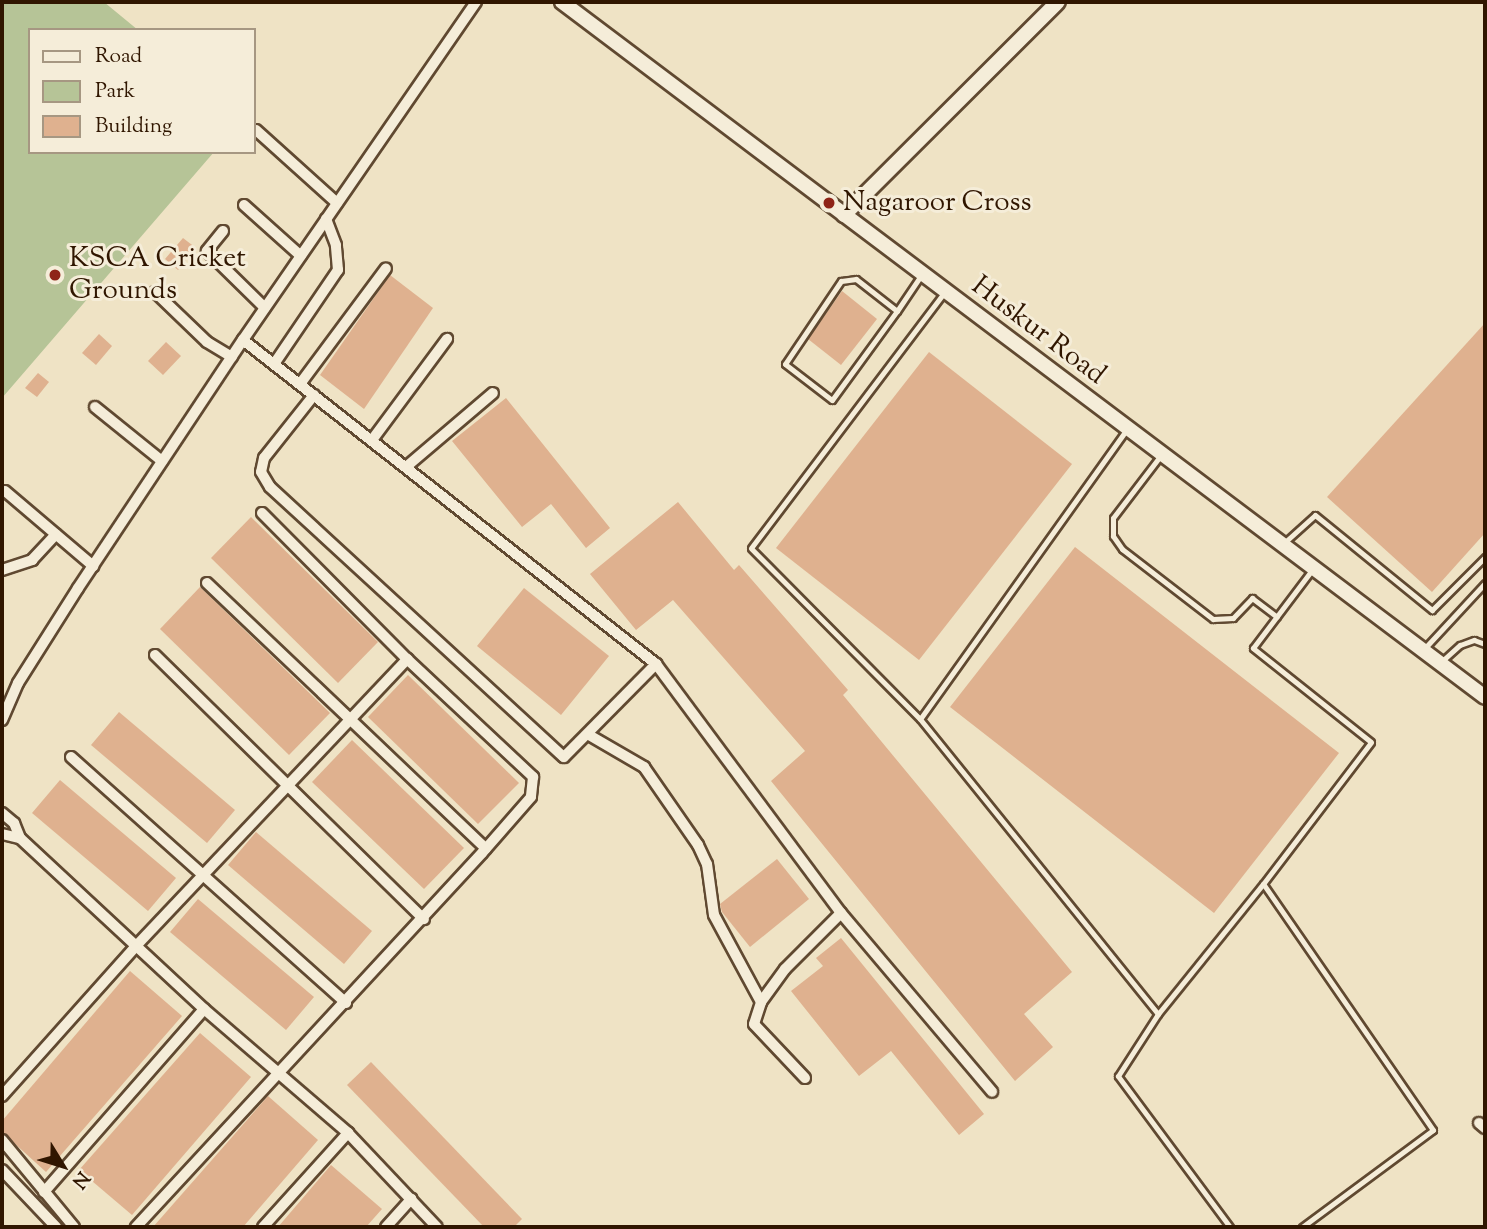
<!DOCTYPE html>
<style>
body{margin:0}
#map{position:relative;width:1487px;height:1229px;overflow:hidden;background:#efe3c5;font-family:"Sorts Mill Goudy",serif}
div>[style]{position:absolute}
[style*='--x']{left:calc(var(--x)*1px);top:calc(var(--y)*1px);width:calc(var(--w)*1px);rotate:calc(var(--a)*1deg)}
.green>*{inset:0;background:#b6c497}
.building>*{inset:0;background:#dfb18f}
.roads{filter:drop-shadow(2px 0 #604931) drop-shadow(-2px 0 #604931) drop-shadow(0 2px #604931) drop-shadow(0 -2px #604931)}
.lane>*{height:5px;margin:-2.5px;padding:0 2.5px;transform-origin:2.5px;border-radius:2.5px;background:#f5edd9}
.street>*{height:10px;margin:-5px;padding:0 5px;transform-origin:5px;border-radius:5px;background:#f5edd9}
.secondary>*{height:14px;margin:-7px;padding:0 7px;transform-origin:7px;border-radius:7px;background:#f5edd9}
.dots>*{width:19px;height:19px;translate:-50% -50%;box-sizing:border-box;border:4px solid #f5edd9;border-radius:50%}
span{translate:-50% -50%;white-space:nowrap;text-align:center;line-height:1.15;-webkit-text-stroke:6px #f5edd9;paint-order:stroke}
.poi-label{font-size:28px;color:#301600}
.left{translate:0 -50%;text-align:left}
.street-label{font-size:28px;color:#301600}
.frame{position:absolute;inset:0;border:4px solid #301600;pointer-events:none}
.legend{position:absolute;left:28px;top:28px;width:228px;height:126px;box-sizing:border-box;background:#f5edd9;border:2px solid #a69782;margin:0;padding:9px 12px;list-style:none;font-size:21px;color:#301600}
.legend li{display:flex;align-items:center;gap:14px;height:35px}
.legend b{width:35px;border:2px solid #a69782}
.north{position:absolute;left:28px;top:1131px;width:70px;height:70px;-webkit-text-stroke:5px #f5edd9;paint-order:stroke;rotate:128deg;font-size:19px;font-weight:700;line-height:28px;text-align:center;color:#301600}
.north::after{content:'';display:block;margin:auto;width:24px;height:32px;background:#301600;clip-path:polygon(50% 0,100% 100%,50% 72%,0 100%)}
</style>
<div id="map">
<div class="green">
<div style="clip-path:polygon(2px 2px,104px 2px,138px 30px,30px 30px,30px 152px,214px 152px,2px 398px)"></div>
</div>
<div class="building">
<div style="clip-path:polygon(183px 238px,196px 248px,178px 270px,165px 259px)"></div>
<div style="clip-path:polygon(390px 275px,433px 308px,364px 409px,320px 375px)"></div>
<div style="clip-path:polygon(842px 291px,877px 319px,841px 365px,808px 339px)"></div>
<div style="clip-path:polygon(1485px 323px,1485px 533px,1432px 592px,1327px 497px)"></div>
<div style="clip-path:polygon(99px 334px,112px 346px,96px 365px,82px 353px)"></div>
<div style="clip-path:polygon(166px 342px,181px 356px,163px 375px,148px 361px)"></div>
<div style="clip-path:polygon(929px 352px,1072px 464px,919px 660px,776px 548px)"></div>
<div style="clip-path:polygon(38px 373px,49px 382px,37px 397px,25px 388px)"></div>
<div style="clip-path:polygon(506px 398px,610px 528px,586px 548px,551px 504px,522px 527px,452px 441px)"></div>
<div style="clip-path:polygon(678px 502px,734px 570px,739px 565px,848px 690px,843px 695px,1072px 972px,1024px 1014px,1053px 1047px,1015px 1081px,771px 781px,805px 751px,673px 600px,636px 630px,590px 574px)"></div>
<div style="clip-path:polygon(251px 517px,378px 642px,338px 683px,211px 558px)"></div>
<div style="clip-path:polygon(1075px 547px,1339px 753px,1214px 913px,950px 707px)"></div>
<div style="clip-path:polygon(200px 587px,330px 713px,289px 755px,160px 629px)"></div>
<div style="clip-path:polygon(524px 588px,609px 656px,561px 715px,477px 646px)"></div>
<div style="clip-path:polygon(408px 675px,519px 783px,478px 824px,368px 717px)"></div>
<div style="clip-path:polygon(119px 712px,235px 810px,207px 843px,91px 745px)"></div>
<div style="clip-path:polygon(352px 740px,464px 848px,424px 889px,312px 782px)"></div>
<div style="clip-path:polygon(60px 780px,176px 878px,148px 911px,32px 813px)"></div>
<div style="clip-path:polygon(256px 832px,372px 931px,344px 964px,228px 865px)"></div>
<div style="clip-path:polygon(777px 859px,809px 899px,750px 947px,722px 912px,720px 904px)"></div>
<div style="clip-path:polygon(198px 899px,314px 997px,286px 1030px,170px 932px)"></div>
<div style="clip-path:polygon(841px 938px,984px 1114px,959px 1135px,891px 1051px,859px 1076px,791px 991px,823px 966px,816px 958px)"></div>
<div style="clip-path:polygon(130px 971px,182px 1016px,46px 1172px,2px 1132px,2px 1121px)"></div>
<div style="clip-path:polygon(200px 1033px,251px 1077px,132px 1215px,79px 1170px)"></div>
<div style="clip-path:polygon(371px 1062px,522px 1219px,514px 1227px,484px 1227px,347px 1085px)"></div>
<div style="clip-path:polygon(268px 1096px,318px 1140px,243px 1227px,153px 1227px)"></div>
<div style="clip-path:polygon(331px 1165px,382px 1209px,366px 1227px,278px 1227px)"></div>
</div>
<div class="roads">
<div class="lane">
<div style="--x:897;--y:311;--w:52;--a:-142"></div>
<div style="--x:856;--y:279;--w:15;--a:172"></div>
<div style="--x:841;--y:281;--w:100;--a:124"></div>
<div style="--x:785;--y:364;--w:59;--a:37.5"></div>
<div style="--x:832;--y:400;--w:110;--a:-53.9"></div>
<div style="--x:897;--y:311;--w:45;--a:-56"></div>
<div style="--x:1127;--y:429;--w:356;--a:125.5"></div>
<div style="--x:920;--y:719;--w:379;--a:51.1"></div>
<div style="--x:1161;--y:455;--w:79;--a:127.3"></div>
<div style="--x:1113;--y:518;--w:18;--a:90"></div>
<div style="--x:1113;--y:536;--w:16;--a:55"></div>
<div style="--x:1122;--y:549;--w:115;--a:37.6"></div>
<div style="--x:1213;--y:619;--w:20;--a:-3"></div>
<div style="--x:1233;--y:618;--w:28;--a:-46"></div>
<div style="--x:1252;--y:598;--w:31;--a:37"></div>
<div style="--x:1285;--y:542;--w:40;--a:-42"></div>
<div style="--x:1315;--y:515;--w:151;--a:39.1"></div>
<div style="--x:1432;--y:610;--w:75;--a:-45"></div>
<div style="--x:1423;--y:650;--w:91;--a:-47.2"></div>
<div style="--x:1442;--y:661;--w:24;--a:-42"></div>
<div style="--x:1460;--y:645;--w:15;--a:-20"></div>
<div style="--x:1474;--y:640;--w:12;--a:20"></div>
<div style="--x:920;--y:719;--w:240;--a:-134.7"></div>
<div style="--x:751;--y:548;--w:320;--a:-52.9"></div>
<div style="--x:1230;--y:1227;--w:188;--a:-126.6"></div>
<div style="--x:1118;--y:1076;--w:74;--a:-57.2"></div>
<div style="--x:1158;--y:1014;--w:167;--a:-51.1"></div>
<div style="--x:1302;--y:1227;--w:163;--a:-36.5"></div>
<div style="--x:1433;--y:1130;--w:299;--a:-124.6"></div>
<div style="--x:1263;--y:884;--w:178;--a:-52.7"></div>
<div style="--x:1371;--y:742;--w:151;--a:-141.5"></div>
<div style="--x:1253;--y:648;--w:98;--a:-52.9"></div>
</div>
<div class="street">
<div style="--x:476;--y:2;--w:411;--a:124.6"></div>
<div style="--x:243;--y:340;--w:525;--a:38.11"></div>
<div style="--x:256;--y:130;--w:109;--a:42"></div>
<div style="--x:244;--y:205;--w:76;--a:41.8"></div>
<div style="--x:223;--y:231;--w:26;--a:129"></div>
<div style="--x:207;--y:251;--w:81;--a:44.5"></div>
<div style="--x:155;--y:292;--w:72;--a:43.9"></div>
<div style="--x:207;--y:342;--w:29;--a:31"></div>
<div style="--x:274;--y:364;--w:114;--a:-55.8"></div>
<div style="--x:338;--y:270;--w:25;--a:-95"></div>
<div style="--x:336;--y:245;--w:28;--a:-111"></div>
<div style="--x:300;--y:384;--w:144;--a:-53.4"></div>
<div style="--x:314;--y:395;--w:80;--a:128.4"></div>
<div style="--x:264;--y:458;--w:14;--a:102"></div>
<div style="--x:261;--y:472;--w:17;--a:59"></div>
<div style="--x:270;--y:487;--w:399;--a:42.6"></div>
<div style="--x:564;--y:757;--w:131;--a:-45.3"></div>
<div style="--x:656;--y:664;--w:310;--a:53.4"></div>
<div style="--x:841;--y:913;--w:234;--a:49.8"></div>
<div style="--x:95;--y:407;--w:86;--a:38.9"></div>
<div style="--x:372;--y:440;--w:126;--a:-53.4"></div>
<div style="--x:406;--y:467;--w:114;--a:-40.4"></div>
<div style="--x:5;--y:491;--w:116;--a:40.4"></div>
<div style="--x:262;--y:513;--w:206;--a:45.2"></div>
<div style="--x:2;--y:570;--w:32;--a:-18"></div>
<div style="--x:32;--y:560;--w:35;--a:-47"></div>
<div style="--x:207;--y:583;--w:385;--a:43.6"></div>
<div style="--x:155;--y:655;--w:377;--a:44.5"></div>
<div style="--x:2;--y:720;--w:40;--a:-66.6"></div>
<div style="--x:18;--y:683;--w:112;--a:-57.7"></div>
<div style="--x:78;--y:588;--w:298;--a:-56.4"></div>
<div style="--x:589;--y:735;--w:64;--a:30.2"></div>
<div style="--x:644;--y:767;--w:95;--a:55.3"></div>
<div style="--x:698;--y:845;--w:21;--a:65"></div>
<div style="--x:707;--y:864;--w:51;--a:82.2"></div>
<div style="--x:714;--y:915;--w:99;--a:61.6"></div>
<div style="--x:71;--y:757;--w:369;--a:41.8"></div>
<div style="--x:2;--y:813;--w:16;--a:40"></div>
<div style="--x:14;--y:823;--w:16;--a:68"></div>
<div style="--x:20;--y:838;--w:251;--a:42.9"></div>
<div style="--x:204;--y:1009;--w:190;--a:40.7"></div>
<div style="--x:348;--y:1133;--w:129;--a:46.6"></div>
<div style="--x:2;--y:834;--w:18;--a:13"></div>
<div style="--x:805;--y:1078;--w:74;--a:-133.4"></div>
<div style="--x:754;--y:1024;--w:23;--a:-72"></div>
<div style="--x:761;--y:1002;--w:41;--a:-54"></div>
<div style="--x:785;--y:969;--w:79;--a:-45"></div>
<div style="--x:2;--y:1096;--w:201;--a:-48.2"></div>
<div style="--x:136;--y:946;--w:395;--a:-46.6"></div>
<div style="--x:407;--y:659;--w:173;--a:43.1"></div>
<div style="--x:533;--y:777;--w:20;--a:96"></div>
<div style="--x:531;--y:797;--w:74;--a:131.2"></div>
<div style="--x:482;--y:853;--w:510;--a:132.77"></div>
<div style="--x:1479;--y:1123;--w:8;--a:40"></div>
<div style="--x:2;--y:1140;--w:113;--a:50.4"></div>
<div style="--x:2;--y:1170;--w:79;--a:46.5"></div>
<div style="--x:44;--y:1192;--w:243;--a:-48.8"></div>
<div style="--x:263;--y:1227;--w:127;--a:-47.9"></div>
<div style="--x:386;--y:1227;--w:38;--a:-48"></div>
</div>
<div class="secondary">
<div style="--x:562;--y:2;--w:1155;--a:36.98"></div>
<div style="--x:844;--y:215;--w:302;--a:-44.9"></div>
</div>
</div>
<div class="dots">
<div style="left:829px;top:203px;background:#8f2418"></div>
<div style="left:55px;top:275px;background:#8f2418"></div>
</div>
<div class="poi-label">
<span class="left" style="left:843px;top:203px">Nagaroor Cross</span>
<span class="left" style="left:69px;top:275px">KSCA Cricket<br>Grounds</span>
</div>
<div class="street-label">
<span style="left:1038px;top:331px;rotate:37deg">Huskur Road</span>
</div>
<div class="frame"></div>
<ul class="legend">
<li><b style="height:9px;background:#f5edd9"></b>Road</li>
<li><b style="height:19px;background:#b6c497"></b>Park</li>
<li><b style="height:19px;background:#dfb18f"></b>Building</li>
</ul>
<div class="north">N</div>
</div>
